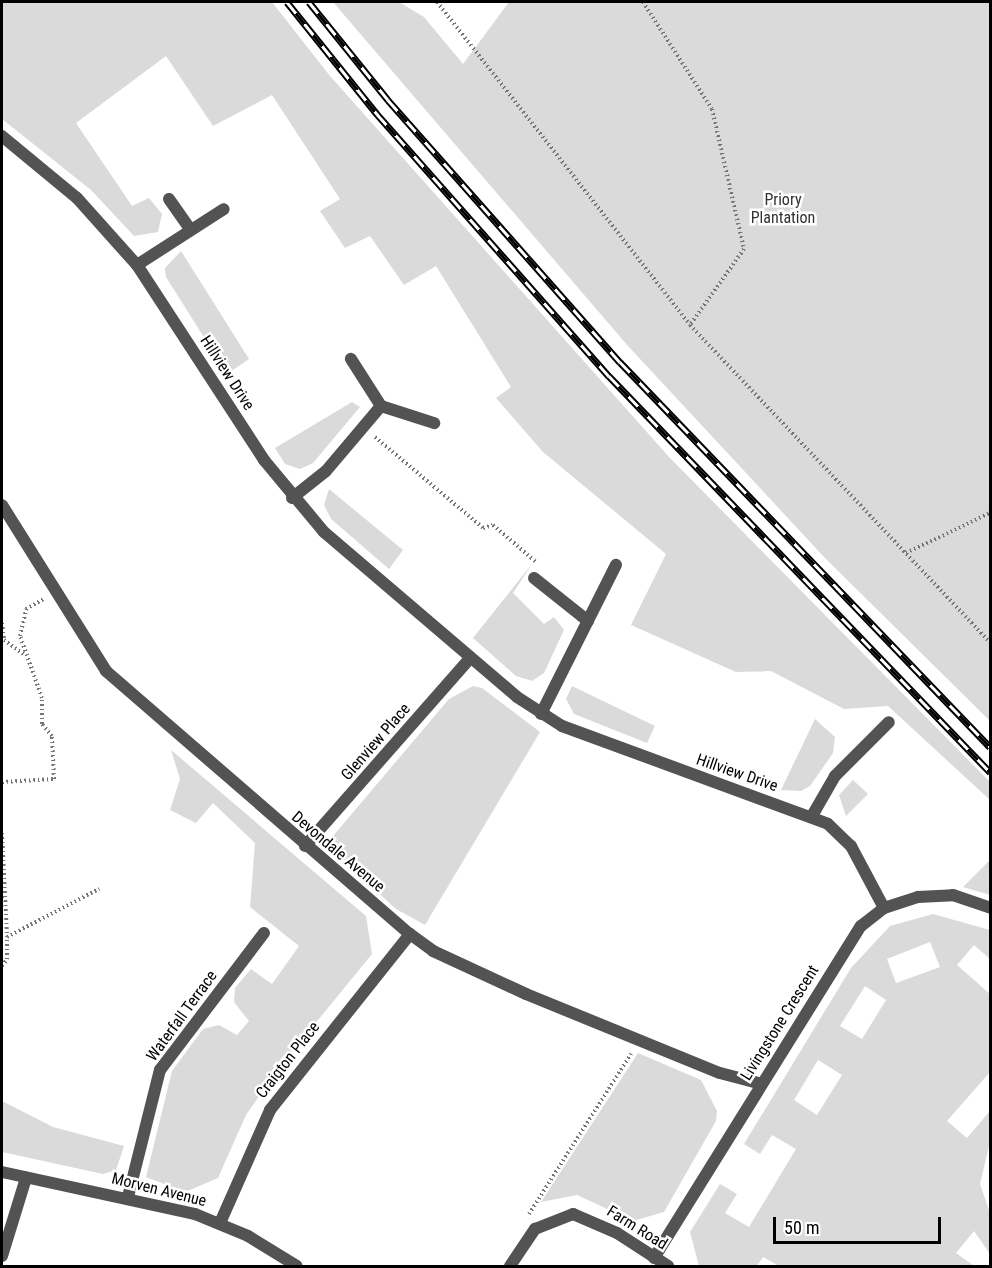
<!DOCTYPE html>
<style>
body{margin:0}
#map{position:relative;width:992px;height:1268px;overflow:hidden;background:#fff;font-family:"Roboto Condensed",sans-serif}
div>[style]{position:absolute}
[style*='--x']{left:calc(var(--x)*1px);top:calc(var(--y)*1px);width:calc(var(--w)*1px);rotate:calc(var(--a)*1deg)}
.green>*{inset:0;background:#dadada}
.path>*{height:4px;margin-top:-2px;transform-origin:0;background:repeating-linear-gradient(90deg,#757575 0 1.5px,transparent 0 4.5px)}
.service>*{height:12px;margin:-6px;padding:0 6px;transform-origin:6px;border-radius:6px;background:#535353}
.minor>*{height:12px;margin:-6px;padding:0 6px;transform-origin:6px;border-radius:6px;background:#535353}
.tertiary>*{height:12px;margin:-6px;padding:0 6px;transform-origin:6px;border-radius:6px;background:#535353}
.rail>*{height:7px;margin-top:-3.5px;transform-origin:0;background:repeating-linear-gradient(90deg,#fff 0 14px,#000 0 28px);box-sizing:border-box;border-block:2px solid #000}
span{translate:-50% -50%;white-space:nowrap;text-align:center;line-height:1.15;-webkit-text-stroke:5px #fff;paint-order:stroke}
.park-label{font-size:16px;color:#313131}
.street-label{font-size:16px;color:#000}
.frame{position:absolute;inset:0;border:3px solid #000;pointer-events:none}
.scale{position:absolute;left:773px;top:1217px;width:168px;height:27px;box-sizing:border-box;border:3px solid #000;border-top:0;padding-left:8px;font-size:18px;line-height:21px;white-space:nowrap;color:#000;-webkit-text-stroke:4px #fff;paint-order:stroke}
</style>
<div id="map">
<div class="green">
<div style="clip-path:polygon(2px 2px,272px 2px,330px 76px,670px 458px,990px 782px,990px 800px,888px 706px,844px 709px,771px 671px,736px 672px,631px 625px,666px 554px,543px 452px,496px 398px,511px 387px,436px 266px,404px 285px,370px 236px,345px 248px,320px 211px,340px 199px,272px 95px,213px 126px,166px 56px,76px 123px,132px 206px,149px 198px,162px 214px,158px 232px,134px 236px,91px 190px,2px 119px)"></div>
<div style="clip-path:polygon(333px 2px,399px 2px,424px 17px,463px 64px,509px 2px,990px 2px,990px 721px,825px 558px,628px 346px)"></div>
<div style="clip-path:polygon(181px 251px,249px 359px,227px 374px,166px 277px,165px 268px)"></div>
<div style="clip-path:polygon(352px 402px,360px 407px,313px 463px,300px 469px,285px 464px,275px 448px)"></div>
<div style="clip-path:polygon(329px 489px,403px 550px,389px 569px,331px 519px,324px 505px)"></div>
<div style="clip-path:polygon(532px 564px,513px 593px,544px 624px,554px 617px,564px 630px,544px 673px,532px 681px,516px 676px,473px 638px)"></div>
<div style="clip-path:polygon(473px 686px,482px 688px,540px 732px,425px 925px,396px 909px,339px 857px,333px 836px,449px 699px)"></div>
<div style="clip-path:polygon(572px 686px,655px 726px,647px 743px,574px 714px,566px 699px)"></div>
<div style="clip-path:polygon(815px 719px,835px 737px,833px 753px,810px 786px,801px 791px,781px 790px)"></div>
<div style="clip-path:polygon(171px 750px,366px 916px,372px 954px,278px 1069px,246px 1115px,218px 1178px,185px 1192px,146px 1177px,172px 1071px,203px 1029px,219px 1025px,237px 1035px,249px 1021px,234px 1002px,235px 988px,251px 969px,272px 984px,299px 946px,250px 907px,255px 843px,213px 803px,196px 823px,170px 810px,180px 779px)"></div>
<div style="clip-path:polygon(853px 780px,868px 794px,846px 816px,839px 795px)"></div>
<div style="clip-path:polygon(990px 860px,990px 895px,963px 887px)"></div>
<div style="clip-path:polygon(evenodd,933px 914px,990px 930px,990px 959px,974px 945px,957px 965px,990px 994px,990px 1072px,947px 1121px,967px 1138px,990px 1111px,990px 1142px,980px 1184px,990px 1213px,990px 1254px,974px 1231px,956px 1253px,974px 1266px,779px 1266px,763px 1257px,757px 1266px,699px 1266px,690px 1232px,720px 1184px,737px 1194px,725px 1213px,749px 1227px,796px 1149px,772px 1135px,760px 1154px,744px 1144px,851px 968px,890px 926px,933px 914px,930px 942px,940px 967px,896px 983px,887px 959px,930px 942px,933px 914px,865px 986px,886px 1000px,862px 1039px,840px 1026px,865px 986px,933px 914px,818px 1060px,842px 1075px,817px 1115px,794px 1100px,818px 1060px)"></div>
<div style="clip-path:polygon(638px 1053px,701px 1080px,717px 1111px,716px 1121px,664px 1212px,633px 1221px,577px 1195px,541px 1202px)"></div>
<div style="clip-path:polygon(2px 1101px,53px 1127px,124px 1146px,116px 1170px,103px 1174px,2px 1152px)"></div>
</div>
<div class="path">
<div style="--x:437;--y:2;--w:410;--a:51.9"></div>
<div style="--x:690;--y:325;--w:436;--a:46.6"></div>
<div style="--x:643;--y:2;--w:127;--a:57.2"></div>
<div style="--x:712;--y:109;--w:144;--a:77.1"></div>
<div style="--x:744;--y:249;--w:93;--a:125.4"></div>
<div style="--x:375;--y:437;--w:141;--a:40.1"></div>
<div style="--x:483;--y:528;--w:10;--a:-17"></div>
<div style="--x:493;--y:525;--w:57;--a:40.7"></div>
<div style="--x:906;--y:553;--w:93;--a:-25.5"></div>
<div style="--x:2;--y:623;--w:17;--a:83"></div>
<div style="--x:4;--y:640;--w:24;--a:36"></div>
<div style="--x:2;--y:782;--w:52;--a:-3.3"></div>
<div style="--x:54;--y:779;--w:43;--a:-92.7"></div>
<div style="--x:52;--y:736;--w:16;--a:-130"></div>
<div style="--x:42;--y:724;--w:26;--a:-90"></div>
<div style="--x:42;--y:698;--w:66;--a:-109.5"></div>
<div style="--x:20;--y:636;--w:28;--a:-77"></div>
<div style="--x:26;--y:609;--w:20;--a:-30"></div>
<div style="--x:2;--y:833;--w:104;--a:87.2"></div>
<div style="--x:2;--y:966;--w:9;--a:-54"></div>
<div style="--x:7;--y:959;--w:22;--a:-90"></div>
<div style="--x:7;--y:937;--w:104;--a:-27.6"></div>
<div style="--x:529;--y:1214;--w:190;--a:-57.5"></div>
</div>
<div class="service">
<div style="--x:534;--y:578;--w:69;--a:38.5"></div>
</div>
<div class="minor">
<div style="--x:2;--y:136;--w:97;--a:39.6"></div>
<div style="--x:77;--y:198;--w:90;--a:48.2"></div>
<div style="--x:137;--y:265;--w:233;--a:56.9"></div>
<div style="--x:264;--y:460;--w:94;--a:50.2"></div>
<div style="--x:324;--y:532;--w:254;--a:40.5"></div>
<div style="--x:517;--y:697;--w:54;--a:32.8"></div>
<div style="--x:562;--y:726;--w:283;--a:20.2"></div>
<div style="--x:828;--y:824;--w:32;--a:44"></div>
<div style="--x:851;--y:846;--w:70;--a:62"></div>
<div style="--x:169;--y:199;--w:37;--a:55"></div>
<div style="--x:137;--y:265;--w:103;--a:-32.8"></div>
<div style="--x:381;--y:406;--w:56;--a:17.8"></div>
<div style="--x:292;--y:498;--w:43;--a:-38.5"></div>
<div style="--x:326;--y:471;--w:85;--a:-49.8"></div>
<div style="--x:381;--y:406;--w:56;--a:-122.6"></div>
<div style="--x:2;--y:505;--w:196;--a:57.9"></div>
<div style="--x:106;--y:671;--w:402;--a:40.9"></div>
<div style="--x:410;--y:934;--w:29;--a:36"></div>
<div style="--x:433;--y:951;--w:102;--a:24.8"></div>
<div style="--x:526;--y:994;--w:209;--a:22.2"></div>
<div style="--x:720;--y:1073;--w:43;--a:14.7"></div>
<div style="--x:541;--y:714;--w:167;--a:-63.3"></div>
<div style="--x:812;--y:816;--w:46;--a:-60.1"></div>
<div style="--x:835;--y:776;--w:76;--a:-45"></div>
<div style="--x:305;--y:846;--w:250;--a:-48.7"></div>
<div style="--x:128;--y:1197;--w:131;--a:-75.9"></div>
<div style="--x:160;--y:1070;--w:172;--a:-52.8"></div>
<div style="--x:220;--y:1223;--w:124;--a:-66.1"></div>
<div style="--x:270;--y:1110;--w:225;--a:-51.5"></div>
<div style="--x:2;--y:1256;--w:82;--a:-72.9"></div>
<div style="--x:654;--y:1258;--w:391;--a:-58.1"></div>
<div style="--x:861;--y:926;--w:29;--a:-38"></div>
<div style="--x:884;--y:908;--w:36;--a:-18"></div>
<div style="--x:918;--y:897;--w:35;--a:-3"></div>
<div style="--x:953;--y:895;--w:39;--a:19"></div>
</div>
<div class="tertiary">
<div style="--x:2;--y:1172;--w:198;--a:12.3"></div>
<div style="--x:195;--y:1214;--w:57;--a:22.5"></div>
<div style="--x:248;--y:1236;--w:57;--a:31.5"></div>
<div style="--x:510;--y:1266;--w:45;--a:-56"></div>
<div style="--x:535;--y:1229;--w:41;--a:-21.5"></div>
<div style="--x:573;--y:1214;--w:48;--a:23.4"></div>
<div style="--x:617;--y:1233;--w:61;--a:32.9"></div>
</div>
<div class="rail">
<div style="--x:287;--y:2;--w:144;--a:51.2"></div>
<div style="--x:377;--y:114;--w:350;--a:48.5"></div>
<div style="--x:609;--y:376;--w:550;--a:46.11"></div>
<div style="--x:309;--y:2;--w:126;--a:51.1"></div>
<div style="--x:388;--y:100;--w:350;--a:48.5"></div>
<div style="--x:620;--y:362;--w:534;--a:46.14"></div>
</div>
<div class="park-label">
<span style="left:783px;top:209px">Priory<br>Plantation</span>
</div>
<div class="street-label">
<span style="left:227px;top:373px;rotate:57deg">Hillview Drive</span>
<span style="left:376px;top:742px;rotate:-49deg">Glenview Place</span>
<span style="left:737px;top:773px;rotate:19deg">Hillview Drive</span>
<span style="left:338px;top:852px;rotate:40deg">Devondale Avenue</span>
<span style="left:182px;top:1016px;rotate:-54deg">Waterfall Terrace</span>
<span style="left:780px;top:1023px;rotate:-58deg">Livingstone Crescent</span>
<span style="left:288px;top:1060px;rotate:-52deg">Craigton Place</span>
<span style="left:159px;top:1190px;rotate:14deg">Morven Avenue</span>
<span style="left:637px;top:1228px;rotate:32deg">Farm Road</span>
</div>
<div class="frame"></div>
<div class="scale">50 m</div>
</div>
